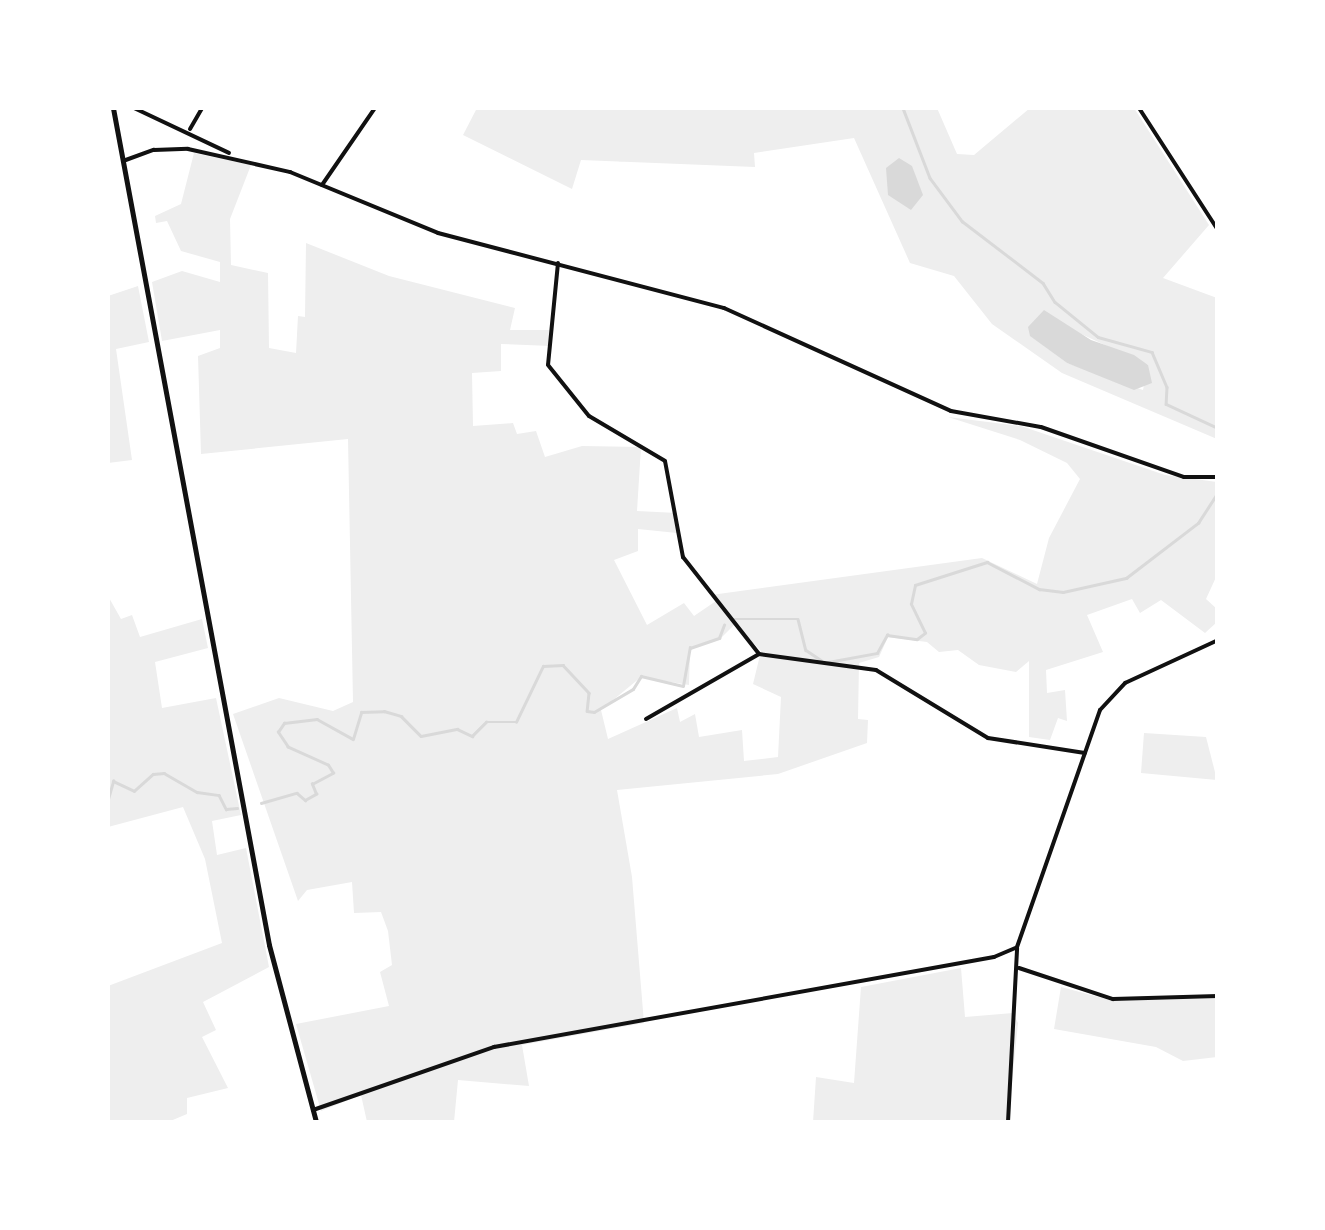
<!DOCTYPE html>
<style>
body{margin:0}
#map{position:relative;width:1325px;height:1230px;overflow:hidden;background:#fff;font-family:"Public Sans",sans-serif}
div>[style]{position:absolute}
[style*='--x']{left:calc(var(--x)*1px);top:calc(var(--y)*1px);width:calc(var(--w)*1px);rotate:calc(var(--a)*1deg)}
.green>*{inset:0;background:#eee}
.water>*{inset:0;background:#d9d9d9}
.stream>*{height:2.5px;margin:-1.25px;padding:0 1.25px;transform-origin:1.25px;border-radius:1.25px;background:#d9d9d9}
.minor>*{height:4px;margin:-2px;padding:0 2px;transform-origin:2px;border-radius:2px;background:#111}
.tertiary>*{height:4px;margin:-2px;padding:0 2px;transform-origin:2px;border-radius:2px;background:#111}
.primary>*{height:5px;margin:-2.5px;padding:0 2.5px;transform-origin:2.5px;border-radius:2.5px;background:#111}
span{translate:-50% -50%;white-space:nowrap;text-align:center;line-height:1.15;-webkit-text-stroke:8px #fff;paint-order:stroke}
.frame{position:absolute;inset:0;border:110px solid #fff;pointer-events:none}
</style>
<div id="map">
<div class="green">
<div style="clip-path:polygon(evenodd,477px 108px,937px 108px,957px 154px,974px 155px,1030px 108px,1134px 108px,1209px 225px,1163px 278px,1217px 298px,1217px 439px,1062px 373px,992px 324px,954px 276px,910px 263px,854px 138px,754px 153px,755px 167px,581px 160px,572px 189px,463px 135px,477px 108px,1079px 333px,1148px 365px,1143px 390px,1067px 363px,1031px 336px,1079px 333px)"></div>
<div style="clip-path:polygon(evenodd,194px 153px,251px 165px,230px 219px,231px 265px,268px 273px,269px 348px,296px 353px,298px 316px,305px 317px,306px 243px,389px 276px,515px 308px,510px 330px,552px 330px,551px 346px,501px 344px,501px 371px,472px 373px,473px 426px,513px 423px,517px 434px,536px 431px,545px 457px,582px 446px,641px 447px,637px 511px,677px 513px,677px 533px,638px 529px,638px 551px,614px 560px,647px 625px,684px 603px,694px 616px,716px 601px,711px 595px,982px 558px,1037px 584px,1049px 538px,1080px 479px,1067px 463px,1020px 440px,948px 417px,1021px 426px,1165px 475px,1217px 482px,1217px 575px,1206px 599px,1217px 609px,1217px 622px,1205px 633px,1161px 600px,1140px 613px,1132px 599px,1087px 615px,1103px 652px,1046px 670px,1047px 693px,1065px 690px,1067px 721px,1058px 718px,1050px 740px,1029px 737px,1029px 661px,1016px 672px,979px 665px,958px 650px,939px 652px,927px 642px,888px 637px,879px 657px,859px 663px,858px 719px,868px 720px,867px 743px,778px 774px,617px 790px,632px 877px,644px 1023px,522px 1045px,529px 1086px,458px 1080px,454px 1122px,367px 1122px,361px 1095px,321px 1111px,296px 1024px,389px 1006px,380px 972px,392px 965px,388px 931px,381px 912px,354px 913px,352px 882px,307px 890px,298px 901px,233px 714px,279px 698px,333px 711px,353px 702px,348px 439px,201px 454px,198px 356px,220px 348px,220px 330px,162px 341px,152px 282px,182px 271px,220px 282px,220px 262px,181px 251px,167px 221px,156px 223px,155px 216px,181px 204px,194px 153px,735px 624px,761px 651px,753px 684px,781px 697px,778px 757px,744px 761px,742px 730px,699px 737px,695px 714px,680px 722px,677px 708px,608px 739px,601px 710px,641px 677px,689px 685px,690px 649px,720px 639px,735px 624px)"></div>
<div style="clip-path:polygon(138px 286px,149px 342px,116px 349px,132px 460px,108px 463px,108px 296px)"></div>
<div style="clip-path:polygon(108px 596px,121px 619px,132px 615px,140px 637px,202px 619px,208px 648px,155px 662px,162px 708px,216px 698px,241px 815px,212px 821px,217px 855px,246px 848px,269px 967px,203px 1002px,216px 1030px,202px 1037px,228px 1088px,187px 1098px,187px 1114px,168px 1122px,108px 1122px,108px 986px,222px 943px,205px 859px,183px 807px,108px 827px)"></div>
<div style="clip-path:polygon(1144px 733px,1206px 737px,1217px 780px,1141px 773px)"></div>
<div style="clip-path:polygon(961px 968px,965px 1017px,1013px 1013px,1018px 1023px,1008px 1122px,813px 1122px,816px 1077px,854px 1083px,861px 987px)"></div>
<div style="clip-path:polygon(1061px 987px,1114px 1001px,1217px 998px,1217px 1057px,1183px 1061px,1156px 1047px,1054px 1029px)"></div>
</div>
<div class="water">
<div style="clip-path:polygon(899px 158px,912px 166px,923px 195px,911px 210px,888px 195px,886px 168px)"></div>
<div style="clip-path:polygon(1044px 310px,1091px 340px,1134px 355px,1148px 365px,1152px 383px,1134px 390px,1067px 363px,1030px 336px,1028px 327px)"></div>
</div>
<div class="stream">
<div style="--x:903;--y:108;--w:75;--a:68.9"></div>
<div style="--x:930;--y:178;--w:54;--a:53.3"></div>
<div style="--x:962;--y:221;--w:102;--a:37.4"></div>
<div style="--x:1043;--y:283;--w:22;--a:58"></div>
<div style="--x:1055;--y:302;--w:55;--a:39.1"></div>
<div style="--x:1098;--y:337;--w:56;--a:15.5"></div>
<div style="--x:1152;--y:352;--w:38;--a:67"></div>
<div style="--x:1167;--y:387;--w:17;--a:93"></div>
<div style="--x:1166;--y:404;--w:57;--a:24.8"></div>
<div style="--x:734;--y:619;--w:64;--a:0"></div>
<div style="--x:798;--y:619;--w:32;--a:76"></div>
<div style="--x:806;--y:650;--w:18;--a:34"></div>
<div style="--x:828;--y:662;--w:50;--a:-10.4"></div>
<div style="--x:877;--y:653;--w:21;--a:-61"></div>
<div style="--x:887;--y:635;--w:30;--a:8"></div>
<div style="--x:917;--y:639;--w:10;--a:-37"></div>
<div style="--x:925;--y:633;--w:32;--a:-116"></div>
<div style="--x:911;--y:604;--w:19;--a:-78"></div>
<div style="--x:915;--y:585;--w:76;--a:-17.7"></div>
<div style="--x:987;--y:562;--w:59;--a:27.4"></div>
<div style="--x:1039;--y:589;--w:24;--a:7"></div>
<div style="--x:1063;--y:592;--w:65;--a:-12.5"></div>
<div style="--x:1126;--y:578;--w:91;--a:-37.4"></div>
<div style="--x:1198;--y:523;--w:37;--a:-57"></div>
<div style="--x:108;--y:799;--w:19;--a:-74"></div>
<div style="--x:113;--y:781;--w:23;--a:25"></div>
<div style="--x:134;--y:791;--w:25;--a:-42"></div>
<div style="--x:153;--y:774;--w:11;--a:-5"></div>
<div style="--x:164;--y:773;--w:38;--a:30"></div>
<div style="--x:197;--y:792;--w:22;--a:8"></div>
<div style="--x:219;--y:795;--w:16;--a:63"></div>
<div style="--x:226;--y:809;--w:11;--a:-5"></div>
<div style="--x:261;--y:803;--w:37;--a:-16"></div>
<div style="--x:297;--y:793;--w:11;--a:41"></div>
<div style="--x:305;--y:800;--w:13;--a:-29"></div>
<div style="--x:316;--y:794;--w:11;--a:-112"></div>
<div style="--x:312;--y:784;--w:24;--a:-28"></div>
<div style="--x:333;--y:773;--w:9;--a:-122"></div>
<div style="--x:328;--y:765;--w:44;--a:-155.8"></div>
<div style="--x:288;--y:747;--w:18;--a:-124"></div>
<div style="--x:278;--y:732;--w:11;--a:-56"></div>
<div style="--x:284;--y:723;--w:33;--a:-7"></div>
<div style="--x:317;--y:719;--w:41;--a:29.1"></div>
<div style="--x:353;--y:739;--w:28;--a:-73"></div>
<div style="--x:361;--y:712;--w:23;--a:-2"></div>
<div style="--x:384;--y:711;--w:18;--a:16"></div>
<div style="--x:401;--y:716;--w:28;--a:45"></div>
<div style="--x:421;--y:736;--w:37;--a:-11"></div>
<div style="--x:457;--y:729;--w:17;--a:25"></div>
<div style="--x:472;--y:736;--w:20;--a:-45"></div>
<div style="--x:486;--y:722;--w:30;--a:0"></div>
<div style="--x:516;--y:722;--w:62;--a:-64.3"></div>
<div style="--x:543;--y:666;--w:20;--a:-3"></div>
<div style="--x:563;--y:665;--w:38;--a:47"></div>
<div style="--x:589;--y:693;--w:18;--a:96"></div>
<div style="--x:587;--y:711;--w:7;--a:8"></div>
<div style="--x:594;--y:712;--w:45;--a:-30.5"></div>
<div style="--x:633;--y:689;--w:15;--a:-58"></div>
<div style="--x:641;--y:676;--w:43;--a:13.4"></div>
<div style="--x:683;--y:686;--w:39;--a:-80"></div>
<div style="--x:690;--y:648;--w:31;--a:-19"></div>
<div style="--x:719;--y:638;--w:14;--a:-69"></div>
</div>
<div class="minor">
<div style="--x:1139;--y:108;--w:145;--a:57.1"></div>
<div style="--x:190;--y:129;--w:24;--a:-60"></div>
<div style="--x:322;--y:185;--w:93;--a:-55.5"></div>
<div style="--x:558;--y:263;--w:102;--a:95.6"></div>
<div style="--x:548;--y:365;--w:65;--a:51.2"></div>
<div style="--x:589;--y:416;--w:88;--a:30.6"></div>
<div style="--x:665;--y:461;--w:98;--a:79.4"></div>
<div style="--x:683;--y:557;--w:123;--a:51.9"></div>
<div style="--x:759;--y:654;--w:118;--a:7.8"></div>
<div style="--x:876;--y:670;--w:131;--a:31.3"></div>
<div style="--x:988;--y:738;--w:98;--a:8.8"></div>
<div style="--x:646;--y:719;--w:130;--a:-29.9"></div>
<div style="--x:1019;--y:968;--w:99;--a:18.3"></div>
<div style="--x:1113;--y:999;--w:105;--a:-1.6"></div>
<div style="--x:1008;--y:1122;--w:174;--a:-87"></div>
</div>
<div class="tertiary">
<div style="--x:134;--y:108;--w:105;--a:25.3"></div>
<div style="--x:123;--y:161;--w:33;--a:-20"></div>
<div style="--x:154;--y:150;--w:34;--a:-2"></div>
<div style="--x:188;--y:149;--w:105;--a:12.7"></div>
<div style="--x:290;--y:172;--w:160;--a:22.4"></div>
<div style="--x:438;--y:233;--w:296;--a:14.7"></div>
<div style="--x:724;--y:308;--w:249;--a:24.4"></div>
<div style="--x:951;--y:411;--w:91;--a:10.1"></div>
<div style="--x:1041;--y:427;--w:151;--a:19.3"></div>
<div style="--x:1184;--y:477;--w:34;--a:0"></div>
<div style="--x:313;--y:1110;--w:192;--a:-19.2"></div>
<div style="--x:494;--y:1047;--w:508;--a:-10.2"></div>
<div style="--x:994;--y:957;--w:25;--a:-23"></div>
<div style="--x:1017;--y:947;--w:251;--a:-70.7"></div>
<div style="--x:1100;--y:710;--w:37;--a:-47"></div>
<div style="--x:1125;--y:683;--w:102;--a:-24.8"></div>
</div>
<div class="primary">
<div style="--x:113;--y:108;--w:851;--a:79.44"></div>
<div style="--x:269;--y:945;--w:183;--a:75.1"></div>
</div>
<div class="frame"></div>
</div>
